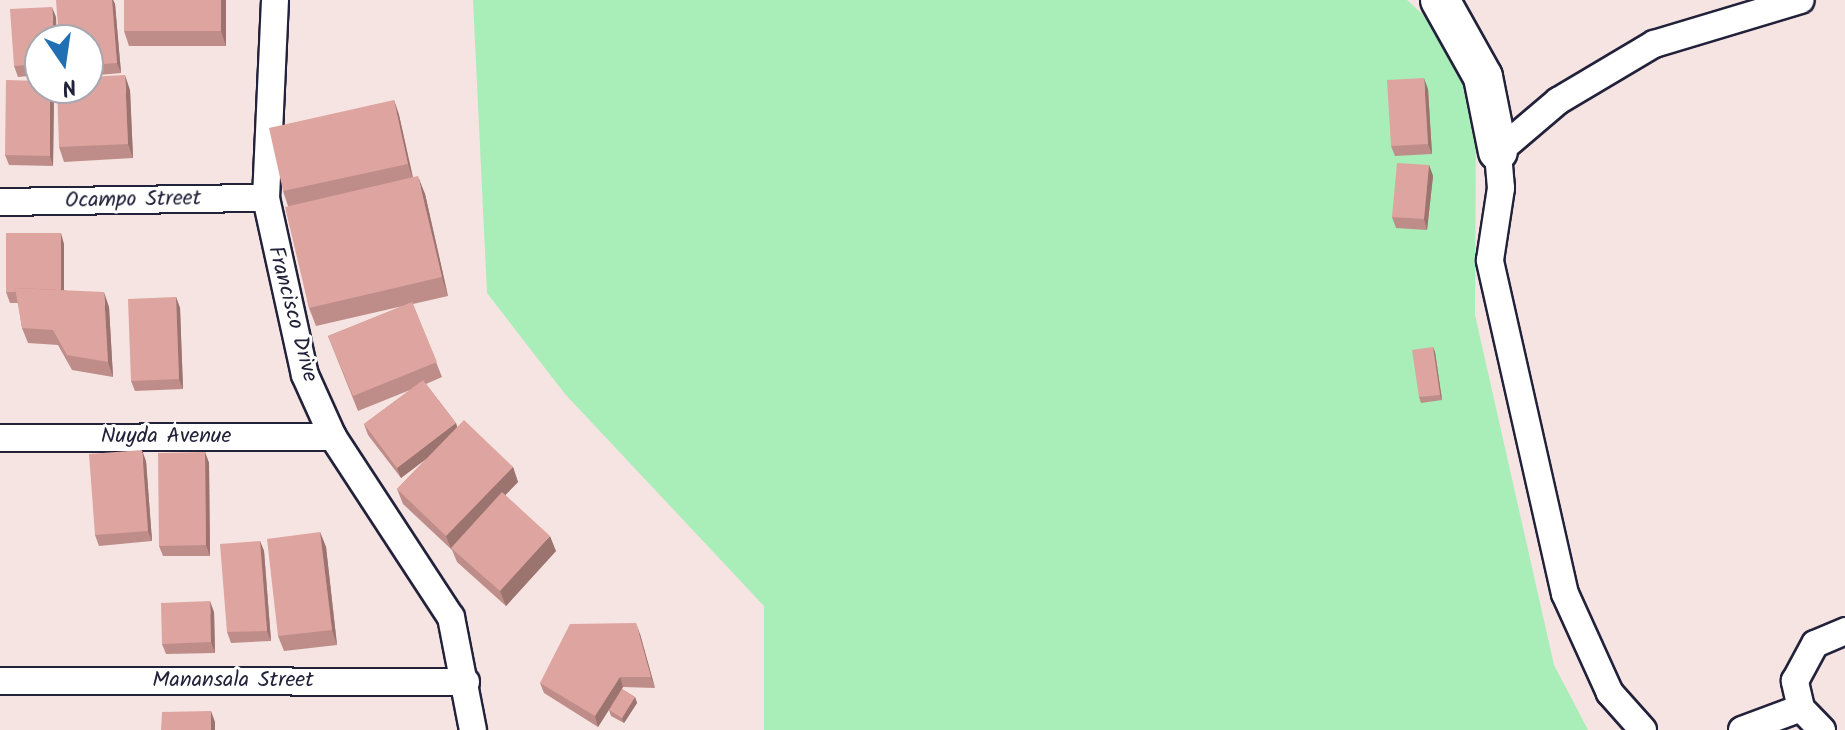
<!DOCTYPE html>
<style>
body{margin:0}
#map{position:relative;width:1845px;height:730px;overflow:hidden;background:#f5e4e2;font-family:Kalam,sans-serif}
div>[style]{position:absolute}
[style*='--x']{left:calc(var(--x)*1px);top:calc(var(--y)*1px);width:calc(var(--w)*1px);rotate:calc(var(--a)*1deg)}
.green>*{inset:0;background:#a9edb8}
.roads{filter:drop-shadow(2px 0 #22223b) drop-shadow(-2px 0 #22223b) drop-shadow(0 2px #22223b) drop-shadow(0 -2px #22223b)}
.street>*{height:26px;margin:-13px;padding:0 13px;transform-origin:13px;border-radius:13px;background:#fff}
.secondary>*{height:38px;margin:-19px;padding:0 19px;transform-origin:19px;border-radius:19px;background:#fff}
.wall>*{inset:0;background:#bf8d89}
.shaded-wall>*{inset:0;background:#9b736f}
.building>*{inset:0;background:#dea49f}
span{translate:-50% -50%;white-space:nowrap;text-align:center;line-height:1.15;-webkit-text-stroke:6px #fff;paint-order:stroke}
.street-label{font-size:22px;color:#22223b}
.north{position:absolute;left:24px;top:24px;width:80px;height:80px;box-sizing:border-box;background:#fff;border:2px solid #a7a7b1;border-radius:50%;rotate:167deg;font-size:22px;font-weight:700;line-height:32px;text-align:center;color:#22223b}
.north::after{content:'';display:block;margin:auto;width:28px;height:36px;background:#1f6fb2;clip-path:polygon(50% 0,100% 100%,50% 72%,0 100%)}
</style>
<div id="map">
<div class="green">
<div style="clip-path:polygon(473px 0,1407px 0,1452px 41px,1476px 102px,1475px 315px,1554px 665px,1588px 730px,764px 730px,764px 606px,565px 394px,487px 293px)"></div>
</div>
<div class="roads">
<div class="street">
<div style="--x:275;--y:0;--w:198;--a:92.6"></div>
<div style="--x:266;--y:198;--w:181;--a:77.6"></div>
<div style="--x:305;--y:375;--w:68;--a:65.7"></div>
<div style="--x:333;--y:437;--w:215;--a:56.8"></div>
<div style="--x:451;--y:617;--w:115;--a:79"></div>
<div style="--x:0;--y:202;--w:266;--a:-0.9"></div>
<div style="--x:0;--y:438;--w:333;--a:-0.2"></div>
<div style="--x:0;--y:681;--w:466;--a:0.1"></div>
<div style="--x:1643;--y:730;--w:50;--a:-131.7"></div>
<div style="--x:1610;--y:693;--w:109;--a:-114.4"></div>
<div style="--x:1565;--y:594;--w:342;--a:-102.7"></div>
<div style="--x:1490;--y:260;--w:73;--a:-81.3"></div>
<div style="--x:1501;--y:188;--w:36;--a:-95"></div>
<div style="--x:1498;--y:152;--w:79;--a:-40.4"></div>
<div style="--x:1558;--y:101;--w:112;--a:-30.7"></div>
<div style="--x:1654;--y:44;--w:153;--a:-16.7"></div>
<div style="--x:1742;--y:730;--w:63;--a:-20.4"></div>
<div style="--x:1822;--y:730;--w:30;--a:-134"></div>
<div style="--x:1801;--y:708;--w:28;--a:-103"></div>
<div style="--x:1795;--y:681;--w:42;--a:-61.6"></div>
<div style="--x:1815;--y:644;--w:33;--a:-23"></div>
</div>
<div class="secondary">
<div style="--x:1440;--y:0;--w:88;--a:60.8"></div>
<div style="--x:1483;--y:77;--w:76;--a:78.7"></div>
</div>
</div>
<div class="wall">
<div style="clip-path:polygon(56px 0,113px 0,115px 4px,121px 73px,88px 76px,88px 40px)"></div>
<div style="clip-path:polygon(124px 0,226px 0,226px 46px,129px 46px,124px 31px)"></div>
<div style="clip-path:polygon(56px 17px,40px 40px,40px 75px,18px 77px,14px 66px)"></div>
<div style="clip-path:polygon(40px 88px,53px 88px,54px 92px,53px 166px,9px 165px,5px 155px)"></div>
<div style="clip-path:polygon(1428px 89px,1432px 154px,1395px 156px,1391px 146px)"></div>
<div style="clip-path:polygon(130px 90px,133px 158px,64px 162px,59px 147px)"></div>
<div style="clip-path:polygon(394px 100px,399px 115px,413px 177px,425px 194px,448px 296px,413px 304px,442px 377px,426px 384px,456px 423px,457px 427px,513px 467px,518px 482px,505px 495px,556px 551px,506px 606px,457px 562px,452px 550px,403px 504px,397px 489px,427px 458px,401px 478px,368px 435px,364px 424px,410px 390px,358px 411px,328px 336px,403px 306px,316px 326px,309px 308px,288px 206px,283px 191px)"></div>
<div style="clip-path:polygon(1429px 165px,1433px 176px,1427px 230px,1396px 228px,1392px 217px)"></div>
<div style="clip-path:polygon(64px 244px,64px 290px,109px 307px,113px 377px,72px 370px,58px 345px,28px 343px,22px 328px,18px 303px,10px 303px,6px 292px)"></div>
<div style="clip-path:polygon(176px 297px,180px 308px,183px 389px,135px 391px,131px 381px)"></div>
<div style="clip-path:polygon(1433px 347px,1435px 352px,1442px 400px,1421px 403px,1419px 397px)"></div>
<div style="clip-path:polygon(205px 452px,209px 463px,210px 556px,163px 556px,159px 546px)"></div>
<div style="clip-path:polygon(146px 461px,152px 541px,99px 546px,95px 535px)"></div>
<div style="clip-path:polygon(320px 532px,326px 547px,337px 645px,284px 651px,278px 636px)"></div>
<div style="clip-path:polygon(260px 541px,264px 551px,271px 641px,231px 643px,227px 632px)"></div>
<div style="clip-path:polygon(214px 612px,215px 653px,166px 654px,162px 644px)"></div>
<div style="clip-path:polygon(640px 634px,655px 688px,623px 687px,622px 689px,635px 697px,637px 703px,624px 723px,611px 716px,609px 710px,598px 727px,544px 693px,540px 683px)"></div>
</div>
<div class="shaded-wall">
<div style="clip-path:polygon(112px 0,113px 0,115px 4px,121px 73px,117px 63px)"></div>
<div style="clip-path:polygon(221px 0,226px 0,226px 46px,221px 31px)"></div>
<div style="clip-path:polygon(52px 7px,56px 17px,57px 40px,54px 40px)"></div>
<div style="clip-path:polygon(125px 75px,130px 90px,133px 158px,128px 144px)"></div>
<div style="clip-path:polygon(1424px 78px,1428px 89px,1432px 154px,1428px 144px)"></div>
<div style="clip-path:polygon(50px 88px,53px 88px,54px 92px,53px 166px,50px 156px)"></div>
<div style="clip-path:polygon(394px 100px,399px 115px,413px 179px,408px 164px)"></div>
<div style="clip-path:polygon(1429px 165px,1433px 176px,1427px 230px,1424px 219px)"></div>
<div style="clip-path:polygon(418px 176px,425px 194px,448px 296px,442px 277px)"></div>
<div style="clip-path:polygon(61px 233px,64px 244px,64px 303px,60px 293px)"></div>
<div style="clip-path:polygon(104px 292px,109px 307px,113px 377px,108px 362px)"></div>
<div style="clip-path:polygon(176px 297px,180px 308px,183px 389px,179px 379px)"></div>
<div style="clip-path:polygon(1433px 347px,1435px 352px,1442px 400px,1440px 395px)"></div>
<div style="clip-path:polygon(456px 423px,459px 434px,401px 478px,397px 468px)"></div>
<div style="clip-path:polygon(142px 450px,146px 461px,152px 541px,148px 531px)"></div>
<div style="clip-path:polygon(205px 452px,209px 463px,210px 556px,206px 545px)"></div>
<div style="clip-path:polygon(513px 467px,518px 482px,453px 549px,451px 548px,452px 551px,446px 536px)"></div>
<div style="clip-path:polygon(320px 532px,326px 547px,337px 645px,332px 630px)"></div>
<div style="clip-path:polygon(550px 536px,556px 551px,506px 606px,500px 591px)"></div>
<div style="clip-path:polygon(260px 541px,264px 551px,271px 641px,267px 631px)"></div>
<div style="clip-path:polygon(210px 601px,214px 612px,215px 653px,211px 642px)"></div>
<div style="clip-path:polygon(636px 623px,640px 634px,655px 688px,651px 677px)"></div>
<div style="clip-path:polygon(620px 677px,623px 687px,598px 727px,595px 716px)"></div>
<div style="clip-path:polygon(635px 697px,637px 703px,624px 723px,622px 718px)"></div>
<div style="clip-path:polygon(211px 711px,215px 722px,215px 730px,211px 730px)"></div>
</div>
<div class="building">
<div style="clip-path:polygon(56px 0,112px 0,117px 63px,88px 65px,88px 40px,59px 40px)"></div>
<div style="clip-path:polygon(124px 0,221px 0,221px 31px,124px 31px)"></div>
<div style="clip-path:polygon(52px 7px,54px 40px,40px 40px,40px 64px,14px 66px,10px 9px)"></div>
<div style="clip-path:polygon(125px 75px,128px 144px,59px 147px,57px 88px,88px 88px,88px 77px)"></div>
<div style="clip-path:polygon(1424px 78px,1428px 144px,1391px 146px,1387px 80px)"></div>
<div style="clip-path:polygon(6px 80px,40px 81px,40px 88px,50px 88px,50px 156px,5px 155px)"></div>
<div style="clip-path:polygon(394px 100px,408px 164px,283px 191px,269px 128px)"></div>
<div style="clip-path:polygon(1397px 163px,1429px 165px,1424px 219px,1392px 217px)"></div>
<div style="clip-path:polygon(418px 176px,442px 277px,309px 308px,285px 207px)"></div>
<div style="clip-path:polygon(6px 233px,61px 233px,61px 290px,15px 288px,16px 292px,6px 292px)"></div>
<div style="clip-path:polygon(15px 288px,104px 292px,108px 362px,67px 355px,53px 330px,22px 328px)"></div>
<div style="clip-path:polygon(176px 297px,179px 379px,131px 381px,128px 299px)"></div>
<div style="clip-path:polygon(412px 302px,437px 362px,353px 396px,328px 336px)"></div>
<div style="clip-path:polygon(1433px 347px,1440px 395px,1419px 397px,1412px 350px)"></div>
<div style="clip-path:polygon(423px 380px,456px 423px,397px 468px,364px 424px)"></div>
<div style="clip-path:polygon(464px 420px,513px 467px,446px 536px,397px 489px)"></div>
<div style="clip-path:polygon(142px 450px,148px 531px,95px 535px,89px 454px)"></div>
<div style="clip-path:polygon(205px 452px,206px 545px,159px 546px,158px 453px)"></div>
<div style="clip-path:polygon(502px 492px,550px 536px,500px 591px,451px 548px)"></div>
<div style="clip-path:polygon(320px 532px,332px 630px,278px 636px,267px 539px)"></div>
<div style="clip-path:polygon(260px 541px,267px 631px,227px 632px,220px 544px)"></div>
<div style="clip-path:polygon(210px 601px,211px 642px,162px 644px,161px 603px)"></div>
<div style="clip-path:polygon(636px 623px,651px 677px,620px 677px,595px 716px,540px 683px,570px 624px)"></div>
<div style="clip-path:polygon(622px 689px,635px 697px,622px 718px,609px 710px)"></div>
<div style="clip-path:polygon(211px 711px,211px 730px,161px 730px,162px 712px)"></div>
</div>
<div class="street-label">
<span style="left:133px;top:200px;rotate:-1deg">Ocampo Street</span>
<span style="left:292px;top:314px;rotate:75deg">Francisco Drive</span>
<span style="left:166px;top:437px">Nuyda Avenue</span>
<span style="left:233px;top:681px">Manansala Street</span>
</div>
<div class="north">N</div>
</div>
